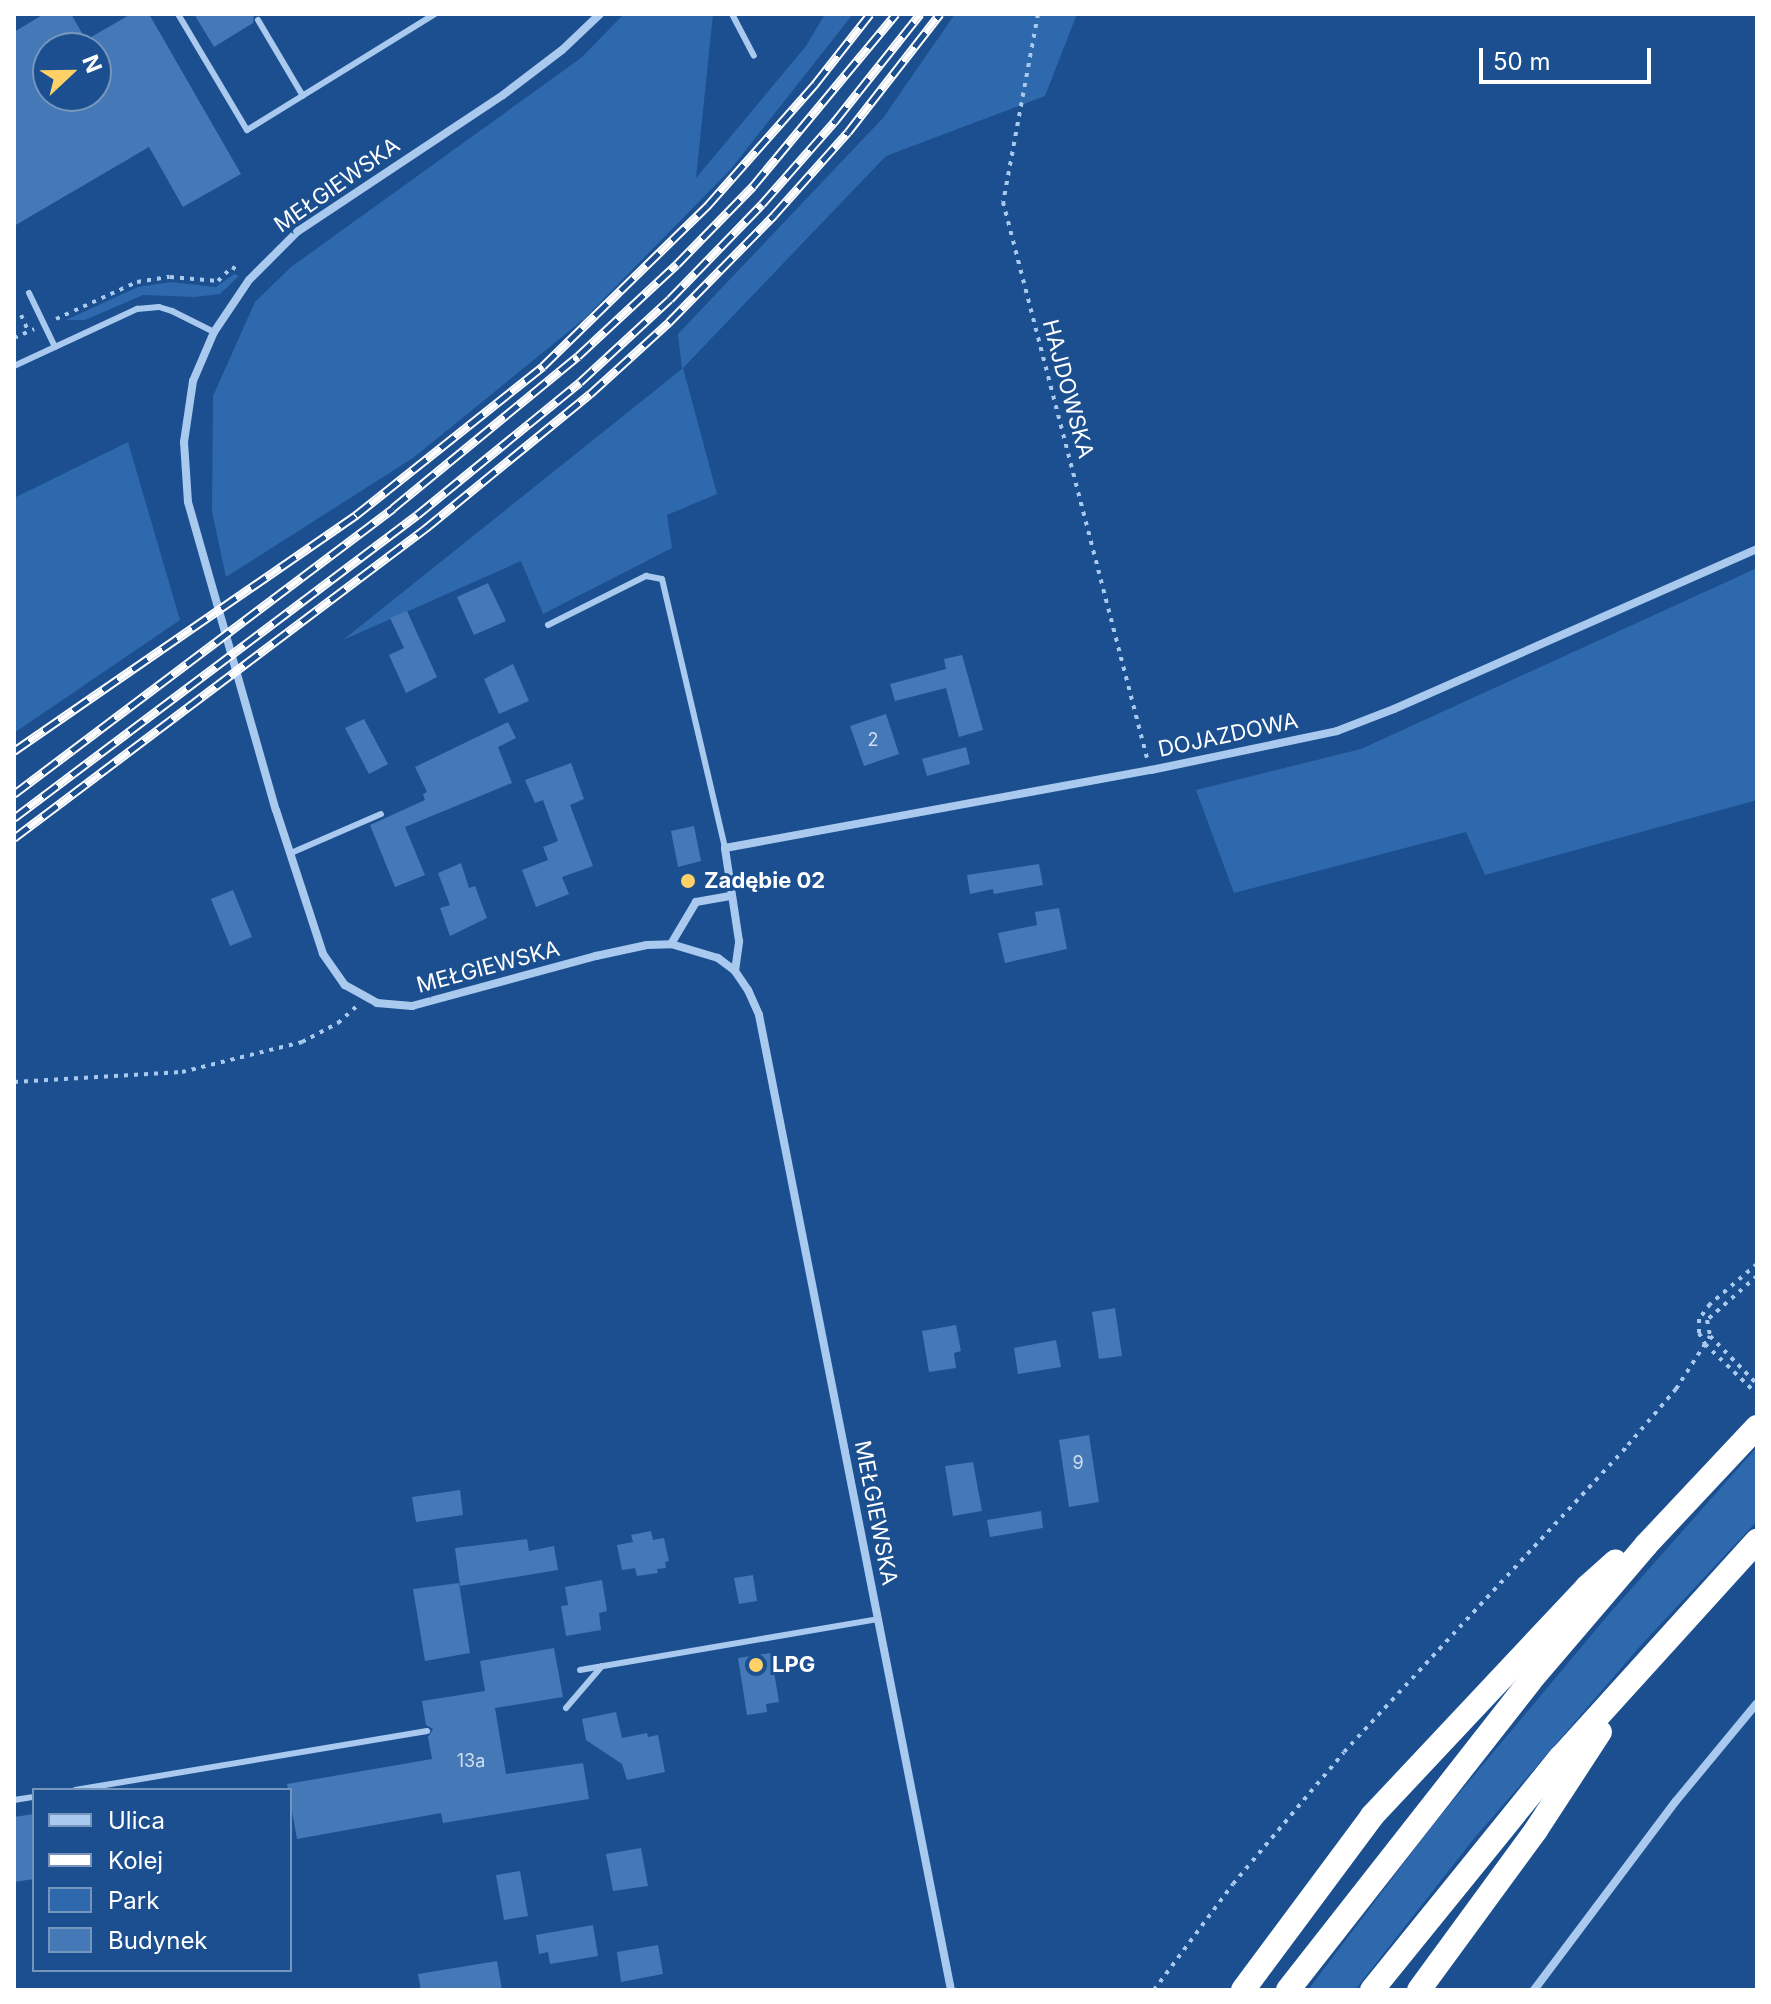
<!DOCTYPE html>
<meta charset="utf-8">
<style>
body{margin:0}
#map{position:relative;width:1771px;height:2004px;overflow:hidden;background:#1b4f8f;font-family:Inter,sans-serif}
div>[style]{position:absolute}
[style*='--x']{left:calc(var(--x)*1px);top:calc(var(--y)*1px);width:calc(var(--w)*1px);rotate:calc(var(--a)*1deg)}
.green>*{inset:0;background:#2e69ad}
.building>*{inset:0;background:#4478b7}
.path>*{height:4px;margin-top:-2px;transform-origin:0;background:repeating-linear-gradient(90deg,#a9c9ee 0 4px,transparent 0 10px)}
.service>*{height:6px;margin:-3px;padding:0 3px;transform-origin:3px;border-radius:3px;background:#a9c9ee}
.minor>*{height:8px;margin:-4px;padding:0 4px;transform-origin:4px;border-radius:4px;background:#a9c9ee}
.motorway>*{height:24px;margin:-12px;padding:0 12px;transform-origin:12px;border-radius:12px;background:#fff}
.rail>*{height:9px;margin-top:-4.5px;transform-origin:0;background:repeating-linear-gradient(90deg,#1b4f8f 0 18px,#fff 0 36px);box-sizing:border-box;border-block:2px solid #fff}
.dots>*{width:22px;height:22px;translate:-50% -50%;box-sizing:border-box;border:4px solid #1b4f8f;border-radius:50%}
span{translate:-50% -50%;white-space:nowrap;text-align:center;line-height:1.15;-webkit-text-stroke:6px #1b4f8f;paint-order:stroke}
.number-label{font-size:18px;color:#d0dded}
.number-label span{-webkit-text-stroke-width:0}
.street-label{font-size:22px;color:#fff}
.poi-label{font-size:22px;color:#fff;font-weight:700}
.left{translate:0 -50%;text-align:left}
.frame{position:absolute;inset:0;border:16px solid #fff;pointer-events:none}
.legend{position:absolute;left:32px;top:1788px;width:260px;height:184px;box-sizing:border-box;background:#1b4f8f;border:2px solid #7695bc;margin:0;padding:10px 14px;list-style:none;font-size:24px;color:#fff}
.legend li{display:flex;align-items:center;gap:16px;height:40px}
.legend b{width:40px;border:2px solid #7695bc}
.north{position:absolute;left:32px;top:32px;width:80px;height:80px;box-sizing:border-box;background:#1b4f8f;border:2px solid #7695bc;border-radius:50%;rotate:68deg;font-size:22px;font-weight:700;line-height:32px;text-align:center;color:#fff}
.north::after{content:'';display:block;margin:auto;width:28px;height:36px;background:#ffd166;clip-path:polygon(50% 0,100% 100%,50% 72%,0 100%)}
.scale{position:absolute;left:1479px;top:48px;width:172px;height:36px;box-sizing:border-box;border:4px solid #fff;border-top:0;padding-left:10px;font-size:24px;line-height:28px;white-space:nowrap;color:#fff;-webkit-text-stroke:6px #1b4f8f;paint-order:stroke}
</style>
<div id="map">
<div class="green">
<div style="clip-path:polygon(624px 14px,713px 14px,696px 178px,806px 46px,825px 14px,853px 14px,730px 170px,584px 319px,413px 458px,226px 577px,212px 512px,213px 396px,255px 302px,291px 267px,581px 58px)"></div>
<div style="clip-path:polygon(955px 14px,1077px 14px,1045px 96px,886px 156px,683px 368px,717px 494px,667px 515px,672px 548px,543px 614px,521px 561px,343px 640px,682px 369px,678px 334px,883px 118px)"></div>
<div style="clip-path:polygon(234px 274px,239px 276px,220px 294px,195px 297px,143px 295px,85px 320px,66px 320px,138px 287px,171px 282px,216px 287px)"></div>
<div style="clip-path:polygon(128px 442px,180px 620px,14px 733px,14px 498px)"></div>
<div style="clip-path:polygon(1757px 568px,1757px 800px,1485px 875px,1466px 832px,1234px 893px,1196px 790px,1361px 749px)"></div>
<div style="clip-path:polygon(1757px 1447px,1757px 1521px,1642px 1644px,1472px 1841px,1355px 1990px,1308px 1990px,1434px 1823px,1609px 1614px)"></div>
</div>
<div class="building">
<div style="clip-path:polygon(evenodd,44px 14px,71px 14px,86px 40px,131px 14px,149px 14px,241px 174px,183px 207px,149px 147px,14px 226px,14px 32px,44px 14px,48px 48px,96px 48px,96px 96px,48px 96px,48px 48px)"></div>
<div style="clip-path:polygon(194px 14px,268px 14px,254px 15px,253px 23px,214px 47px)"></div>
<div style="clip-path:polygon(488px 583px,506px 621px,474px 635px,457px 597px)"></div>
<div style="clip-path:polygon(407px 611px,437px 677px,406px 693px,389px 655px,404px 648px,390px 618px)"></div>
<div style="clip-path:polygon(962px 655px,983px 730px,959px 737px,946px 688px,895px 701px,890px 684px,946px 669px,944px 659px)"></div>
<div style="clip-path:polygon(513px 664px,529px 701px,499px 714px,484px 679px)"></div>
<div style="clip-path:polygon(886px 714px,899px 754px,864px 766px,850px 726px)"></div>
<div style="clip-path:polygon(364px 719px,388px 764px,369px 774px,345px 728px)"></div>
<div style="clip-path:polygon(508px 722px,516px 738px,498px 747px,512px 783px,405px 827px,425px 875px,395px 887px,370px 825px,425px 800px,423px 794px,427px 792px,415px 767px)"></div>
<div style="clip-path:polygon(966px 747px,970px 764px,927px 776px,922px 759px)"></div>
<div style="clip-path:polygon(571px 763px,584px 799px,570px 805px,593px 866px,562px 877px,569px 894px,536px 907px,522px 870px,548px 860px,543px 847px,558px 841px,543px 800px,535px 803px,525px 780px)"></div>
<div style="clip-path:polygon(694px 826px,701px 861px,678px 867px,671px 831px)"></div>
<div style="clip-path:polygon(461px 863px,469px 888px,475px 886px,487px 918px,450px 936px,440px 908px,450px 905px,438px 873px)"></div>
<div style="clip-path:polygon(1039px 864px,1043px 885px,994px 894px,993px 889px,970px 894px,967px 875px)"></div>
<div style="clip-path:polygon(233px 890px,252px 937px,230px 946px,211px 899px)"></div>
<div style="clip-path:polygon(1059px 908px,1067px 949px,1005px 963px,998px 933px,1037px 925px,1035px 912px)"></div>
<div style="clip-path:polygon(1115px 1308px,1122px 1356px,1099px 1359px,1092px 1312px)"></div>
<div style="clip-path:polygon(956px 1325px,961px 1351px,954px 1353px,956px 1368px,929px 1372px,922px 1331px)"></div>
<div style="clip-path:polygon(1056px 1340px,1061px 1367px,1018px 1374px,1014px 1348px)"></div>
<div style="clip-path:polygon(1089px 1435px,1099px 1502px,1069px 1507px,1059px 1440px)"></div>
<div style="clip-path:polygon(973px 1462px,982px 1511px,953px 1516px,945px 1466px)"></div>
<div style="clip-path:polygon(460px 1490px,463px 1515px,416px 1522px,412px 1497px)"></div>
<div style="clip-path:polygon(1041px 1511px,1043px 1528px,990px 1537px,987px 1520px)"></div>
<div style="clip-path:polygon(651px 1531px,653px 1540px,664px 1538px,669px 1561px,665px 1562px,666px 1568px,657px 1569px,658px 1573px,637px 1576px,635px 1568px,622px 1570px,617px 1545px,633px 1542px,631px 1535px)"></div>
<div style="clip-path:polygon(527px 1539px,529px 1551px,554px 1546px,558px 1570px,460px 1586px,455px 1548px)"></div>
<div style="clip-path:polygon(753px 1575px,757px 1601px,739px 1604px,734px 1578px)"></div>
<div style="clip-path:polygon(602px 1580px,607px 1611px,599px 1613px,601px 1630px,566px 1636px,561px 1606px,568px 1605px,565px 1587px)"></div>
<div style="clip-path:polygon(459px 1583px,470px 1653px,425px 1661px,413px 1589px)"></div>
<div style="clip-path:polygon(554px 1648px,563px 1697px,495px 1708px,506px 1774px,583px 1763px,589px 1799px,443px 1823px,441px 1813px,297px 1839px,287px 1784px,432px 1759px,428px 1737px,433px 1729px,426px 1725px,422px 1701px,485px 1691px,480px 1661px)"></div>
<div style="clip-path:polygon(771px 1653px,779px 1702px,766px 1704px,767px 1712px,747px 1715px,738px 1658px)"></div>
<div style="clip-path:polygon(616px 1712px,622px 1738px,647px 1733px,648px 1737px,658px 1735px,665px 1772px,627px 1780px,622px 1764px,586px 1740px,582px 1719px)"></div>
<div style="clip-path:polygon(34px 1814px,34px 1879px,14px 1882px,14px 1817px)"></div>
<div style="clip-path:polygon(641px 1848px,648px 1886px,613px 1891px,606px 1854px)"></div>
<div style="clip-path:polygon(520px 1871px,528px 1916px,504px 1920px,496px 1875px)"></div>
<div style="clip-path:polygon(593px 1925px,598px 1956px,550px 1964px,548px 1952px,539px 1954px,536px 1935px)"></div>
<div style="clip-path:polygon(658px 1945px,663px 1974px,621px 1982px,617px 1952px)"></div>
<div style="clip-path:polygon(497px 1961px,502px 1990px,421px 1990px,418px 1974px)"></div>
</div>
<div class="path">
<div style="--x:1038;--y:14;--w:191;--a:100.5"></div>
<div style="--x:1003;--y:202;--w:574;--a:75.48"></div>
<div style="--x:21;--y:315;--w:17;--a:66"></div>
<div style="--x:56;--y:319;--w:89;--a:-24.6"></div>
<div style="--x:137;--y:282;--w:33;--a:-9"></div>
<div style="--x:170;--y:277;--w:48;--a:4.8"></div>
<div style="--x:218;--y:281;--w:20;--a:-45"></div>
<div style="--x:232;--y:267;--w:8;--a:30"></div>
<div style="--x:14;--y:338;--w:22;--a:-24"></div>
<div style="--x:14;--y:1082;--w:168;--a:-3.4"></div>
<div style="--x:182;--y:1072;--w:124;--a:-14"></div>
<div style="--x:302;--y:1042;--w:41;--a:-27.8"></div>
<div style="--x:338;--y:1023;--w:24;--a:-42"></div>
<div style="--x:1757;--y:1264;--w:62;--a:139.6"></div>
<div style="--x:1710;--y:1304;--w:19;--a:126"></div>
<div style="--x:1699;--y:1319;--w:14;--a:90"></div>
<div style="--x:1699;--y:1333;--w:13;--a:61"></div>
<div style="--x:1705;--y:1344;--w:72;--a:43.9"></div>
<div style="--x:1757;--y:1276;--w:67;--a:138.7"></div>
<div style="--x:1707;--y:1320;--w:16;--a:79"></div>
<div style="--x:1710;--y:1336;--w:67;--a:45.6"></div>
<div style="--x:1154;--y:1990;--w:132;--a:-53.3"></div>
<div style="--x:1233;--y:1884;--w:172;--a:-49.9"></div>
<div style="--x:1344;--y:1752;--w:418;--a:-47.2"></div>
<div style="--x:1628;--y:1445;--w:74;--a:-49.4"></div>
<div style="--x:1676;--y:1389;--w:63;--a:-57.3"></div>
</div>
<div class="service">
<div style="--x:178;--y:14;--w:135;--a:59.3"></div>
<div style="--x:247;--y:130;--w:221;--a:-31.7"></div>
<div style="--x:732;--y:14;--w:47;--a:62.4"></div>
<div style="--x:258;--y:20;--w:88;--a:59.4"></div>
<div style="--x:29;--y:293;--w:60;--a:64.3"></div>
<div style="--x:14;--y:366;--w:136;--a:-24.9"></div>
<div style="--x:137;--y:309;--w:22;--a:-5"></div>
<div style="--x:159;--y:307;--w:14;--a:17"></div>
<div style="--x:172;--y:311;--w:47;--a:26.6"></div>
<div style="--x:548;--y:625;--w:110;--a:-26.6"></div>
<div style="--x:646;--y:576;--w:16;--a:11"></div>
<div style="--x:662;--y:579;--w:276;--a:76.8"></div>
<div style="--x:291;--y:853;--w:98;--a:-23.4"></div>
<div style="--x:580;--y:1670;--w:302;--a:-9.7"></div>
<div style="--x:566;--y:1708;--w:55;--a:-49.4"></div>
<div style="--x:75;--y:1790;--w:357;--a:-9.5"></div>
<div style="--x:14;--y:1800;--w:20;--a:-9"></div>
</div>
<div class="minor">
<div style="--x:600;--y:14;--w:52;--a:136.5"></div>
<div style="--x:562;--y:50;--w:74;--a:142.7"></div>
<div style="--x:503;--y:95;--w:246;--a:146.4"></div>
<div style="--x:298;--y:231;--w:69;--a:135"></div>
<div style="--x:249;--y:280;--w:63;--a:123.9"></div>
<div style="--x:214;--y:332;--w:53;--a:113.2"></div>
<div style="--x:193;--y:381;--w:62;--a:98.4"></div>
<div style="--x:184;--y:442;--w:60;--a:86.2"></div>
<div style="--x:188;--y:502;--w:320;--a:74.1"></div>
<div style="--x:276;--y:810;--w:151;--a:71.9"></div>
<div style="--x:323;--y:954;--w:38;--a:55"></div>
<div style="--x:345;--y:985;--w:37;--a:29"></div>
<div style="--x:377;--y:1003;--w:35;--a:5"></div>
<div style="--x:412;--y:1006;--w:191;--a:-15.2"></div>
<div style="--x:596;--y:956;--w:52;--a:-12.2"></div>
<div style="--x:647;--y:945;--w:24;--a:-2"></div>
<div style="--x:671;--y:944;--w:49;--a:16.6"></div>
<div style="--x:718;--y:958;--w:21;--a:37"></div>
<div style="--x:735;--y:971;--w:23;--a:56"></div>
<div style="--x:748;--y:990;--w:27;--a:66"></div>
<div style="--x:759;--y:1015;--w:994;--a:78.86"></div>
<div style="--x:671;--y:944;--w:49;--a:-59.2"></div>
<div style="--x:696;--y:902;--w:36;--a:-10"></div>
<div style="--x:735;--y:971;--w:30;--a:-82"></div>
<div style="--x:739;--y:941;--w:94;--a:-98.6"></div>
<div style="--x:725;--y:848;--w:433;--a:-10.4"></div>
<div style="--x:1151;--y:770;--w:190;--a:-11.8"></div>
<div style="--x:1337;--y:731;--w:61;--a:-21.1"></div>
<div style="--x:1394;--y:709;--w:397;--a:-23.8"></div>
<div style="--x:1534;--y:1990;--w:236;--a:-53.1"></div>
<div style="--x:1676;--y:1801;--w:127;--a:-50.4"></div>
</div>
<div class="motorway">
<div style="--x:1243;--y:1990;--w:217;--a:-53.4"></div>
<div style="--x:1372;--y:1816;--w:314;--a:-46.8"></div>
<div style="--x:1587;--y:1587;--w:38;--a:-42"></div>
<div style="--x:1288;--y:1990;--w:392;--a:-51.9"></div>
<div style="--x:1530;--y:1681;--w:179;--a:-49.5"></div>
<div style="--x:1646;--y:1545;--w:162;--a:-46.8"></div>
<div style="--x:1372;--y:1990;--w:300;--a:-51"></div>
<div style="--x:1561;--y:1757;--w:292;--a:-47.8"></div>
<div style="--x:1419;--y:1990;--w:198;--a:-53.8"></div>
<div style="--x:1536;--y:1830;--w:117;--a:-56.9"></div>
</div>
<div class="rail">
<div style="--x:14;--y:751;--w:416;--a:-34.6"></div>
<div style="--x:356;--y:515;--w:239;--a:-38.5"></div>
<div style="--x:543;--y:366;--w:231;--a:-44.3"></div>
<div style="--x:708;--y:205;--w:162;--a:-48.5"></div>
<div style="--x:815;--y:84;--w:89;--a:-51.8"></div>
<div style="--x:14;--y:794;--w:475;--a:-37"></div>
<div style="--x:393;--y:508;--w:239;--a:-39.4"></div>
<div style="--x:578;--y:356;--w:135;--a:-42.9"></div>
<div style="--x:677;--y:264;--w:109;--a:-45.7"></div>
<div style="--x:753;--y:186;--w:224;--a:-50.3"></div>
<div style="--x:14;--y:818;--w:504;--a:-36.94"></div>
<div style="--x:417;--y:515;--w:210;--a:-39.2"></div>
<div style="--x:580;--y:382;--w:122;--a:-42.7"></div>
<div style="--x:670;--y:299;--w:132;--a:-45.9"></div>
<div style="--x:762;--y:204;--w:111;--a:-48.7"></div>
<div style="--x:835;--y:121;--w:137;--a:-51.5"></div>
<div style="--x:14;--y:838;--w:516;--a:-36.96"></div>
<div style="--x:426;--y:528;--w:212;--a:-39.3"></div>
<div style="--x:590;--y:394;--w:107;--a:-42.3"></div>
<div style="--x:669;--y:322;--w:150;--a:-45.5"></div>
<div style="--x:774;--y:215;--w:111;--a:-48.3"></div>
<div style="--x:848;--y:132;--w:150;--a:-52.1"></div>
</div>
<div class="dots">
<div style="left:688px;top:881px;background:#ffd166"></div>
<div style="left:756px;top:1665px;background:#ffd166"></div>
</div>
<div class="number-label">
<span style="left:873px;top:740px">2</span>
<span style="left:1078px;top:1463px">9</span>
<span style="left:471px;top:1761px">13a</span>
</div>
<div class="street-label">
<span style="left:337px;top:185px;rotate:-35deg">MEŁGIEWSKA</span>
<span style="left:1068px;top:389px;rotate:75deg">HAJDOWSKA</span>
<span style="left:1228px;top:735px;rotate:-12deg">DOJAZDOWA</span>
<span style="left:488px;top:967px;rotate:-15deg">MEŁGIEWSKA</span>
<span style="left:876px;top:1513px;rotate:79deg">MEŁGIEWSKA</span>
</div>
<div class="poi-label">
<span class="left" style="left:704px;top:881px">Zadębie 02</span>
<span class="left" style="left:772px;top:1665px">LPG</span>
</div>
<div class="frame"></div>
<ul class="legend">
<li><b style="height:10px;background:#a9c9ee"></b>Ulica</li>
<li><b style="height:10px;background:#fff"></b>Kolej</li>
<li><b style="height:22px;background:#2e69ad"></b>Park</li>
<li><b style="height:22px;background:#4478b7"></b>Budynek</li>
</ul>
<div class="north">N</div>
<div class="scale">50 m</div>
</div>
